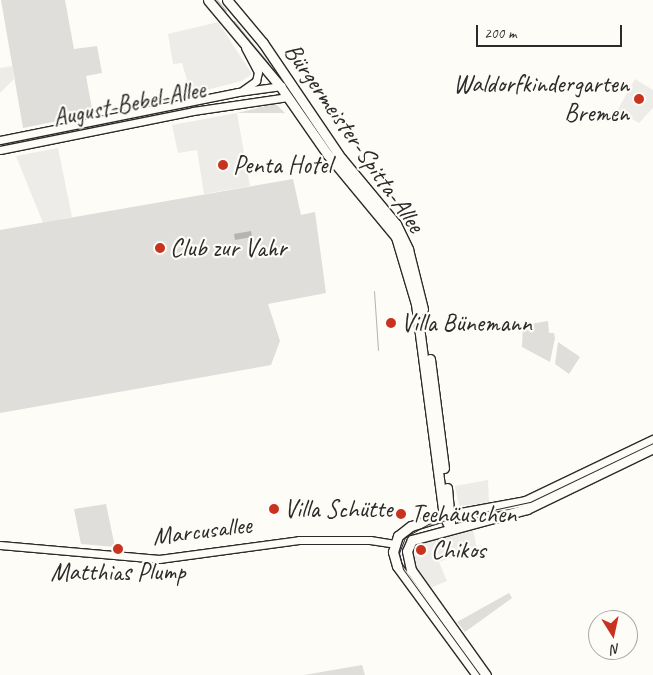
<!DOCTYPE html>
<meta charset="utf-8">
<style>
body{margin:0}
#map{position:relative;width:653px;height:675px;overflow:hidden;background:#fdfcf7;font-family:Caveat,sans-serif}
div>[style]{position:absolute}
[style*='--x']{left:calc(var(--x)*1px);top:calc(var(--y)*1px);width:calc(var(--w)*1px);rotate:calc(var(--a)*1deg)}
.built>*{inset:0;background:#edece8}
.green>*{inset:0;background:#dfdeda}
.water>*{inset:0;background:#b5b4b1}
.stream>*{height:1px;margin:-0.5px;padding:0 0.5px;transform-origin:0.5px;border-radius:0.5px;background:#b5b4b1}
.roads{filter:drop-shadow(1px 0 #2b2b2b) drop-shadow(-1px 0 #2b2b2b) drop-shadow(0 1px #2b2b2b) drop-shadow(0 -1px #2b2b2b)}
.minor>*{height:7px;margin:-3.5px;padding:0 3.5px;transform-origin:3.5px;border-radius:3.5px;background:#fdfcf7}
.major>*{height:9px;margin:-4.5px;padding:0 4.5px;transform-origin:4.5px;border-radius:4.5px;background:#fdfcf7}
.tram>*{height:1px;margin:-0.5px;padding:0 0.5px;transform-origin:0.5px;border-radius:0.5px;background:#2b2b2b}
.dots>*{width:14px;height:14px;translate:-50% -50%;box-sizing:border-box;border:2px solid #fdfcf7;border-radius:50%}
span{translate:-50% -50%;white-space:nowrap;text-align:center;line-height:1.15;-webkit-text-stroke:4.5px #fdfcf7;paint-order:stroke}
.poi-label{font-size:25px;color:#2b2b2b}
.right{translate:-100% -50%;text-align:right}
.left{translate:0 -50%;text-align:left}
.street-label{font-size:25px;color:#2b2b2b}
.north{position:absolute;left:588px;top:610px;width:50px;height:50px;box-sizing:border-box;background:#fdfcf7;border:1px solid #a9a8a5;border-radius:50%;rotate:170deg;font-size:14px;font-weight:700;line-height:20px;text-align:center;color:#2b2b2b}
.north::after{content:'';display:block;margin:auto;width:18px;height:22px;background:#c8321e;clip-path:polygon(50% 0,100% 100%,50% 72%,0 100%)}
.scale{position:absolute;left:476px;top:25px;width:146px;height:22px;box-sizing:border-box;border:2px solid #2b2b2b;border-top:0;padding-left:6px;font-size:15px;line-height:18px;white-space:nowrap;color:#2b2b2b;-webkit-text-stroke:4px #fdfcf7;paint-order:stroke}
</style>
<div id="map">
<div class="built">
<div style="clip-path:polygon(218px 22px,252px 74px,242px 81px,191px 94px,182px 63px,173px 64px,168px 34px)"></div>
<div style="clip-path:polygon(12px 66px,14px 79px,0 93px,0 68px)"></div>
<div style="clip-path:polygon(635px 79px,653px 90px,653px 108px,639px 123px,617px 111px)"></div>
<div style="clip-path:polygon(237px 113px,250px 186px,204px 194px,197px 150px,178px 153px,172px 125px)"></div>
<div style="clip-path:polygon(58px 148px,72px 217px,43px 223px,16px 156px)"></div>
<div style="clip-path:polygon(488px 480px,489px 503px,459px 506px,455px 486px)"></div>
<div style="clip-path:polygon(473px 529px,477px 549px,439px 562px,447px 581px,430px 588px,417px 572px,413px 558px,415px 547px,425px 540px)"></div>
</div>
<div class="green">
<div style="clip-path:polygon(1px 0,65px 0,74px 49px,97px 46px,102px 73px,86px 76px,93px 114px,23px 128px)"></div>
<div style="clip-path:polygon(276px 104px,285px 113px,237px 113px,274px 104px)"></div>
<div style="clip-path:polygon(293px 179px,301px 215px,315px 212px,326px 293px,268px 304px,280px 341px,271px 365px,0 413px,0 230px)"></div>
<div style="clip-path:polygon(548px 321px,549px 333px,554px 333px,555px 338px,550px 362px,522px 347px,523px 325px)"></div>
<div style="clip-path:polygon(558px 342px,580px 357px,569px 374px,555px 364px)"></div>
<div style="clip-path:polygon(106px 504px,115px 547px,81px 544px,74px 509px)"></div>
<div style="clip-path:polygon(509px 593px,512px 598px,465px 632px,457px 622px)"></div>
<div style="clip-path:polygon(362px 665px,365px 675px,304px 675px)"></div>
</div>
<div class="water">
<div style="clip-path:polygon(251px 231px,252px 237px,235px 240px,234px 234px)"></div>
</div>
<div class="stream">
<div style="--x:217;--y:0;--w:14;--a:51"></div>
<div style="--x:234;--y:21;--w:55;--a:50.9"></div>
<div style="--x:374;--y:291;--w:59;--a:86.1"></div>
</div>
<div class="roads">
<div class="minor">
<div style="--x:243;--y:90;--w:16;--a:-35"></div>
<div style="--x:256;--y:81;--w:9;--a:-77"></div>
<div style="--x:258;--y:72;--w:27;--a:-118"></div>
<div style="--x:0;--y:140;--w:243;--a:-11.4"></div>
<div style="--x:238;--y:92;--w:44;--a:-7.8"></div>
<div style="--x:0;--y:150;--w:197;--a:-11.4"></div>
<div style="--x:193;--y:111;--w:96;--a:-8.4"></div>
<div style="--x:0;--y:545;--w:160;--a:5"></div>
<div style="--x:159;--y:559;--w:141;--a:-7.7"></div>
<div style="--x:299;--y:540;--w:71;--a:0"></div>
<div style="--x:370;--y:540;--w:25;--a:9"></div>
</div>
<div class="major">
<div style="--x:208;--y:0;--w:112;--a:50.1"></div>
<div style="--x:280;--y:86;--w:84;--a:55.2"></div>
<div style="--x:328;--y:155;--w:107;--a:50.3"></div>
<div style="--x:396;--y:237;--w:70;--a:73.4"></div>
<div style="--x:416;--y:304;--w:214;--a:82.5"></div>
<div style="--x:444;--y:516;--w:13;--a:63"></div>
<div style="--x:227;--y:0;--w:56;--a:50.1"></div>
<div style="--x:263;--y:43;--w:139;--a:55.9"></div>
<div style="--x:341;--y:158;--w:86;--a:50.2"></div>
<div style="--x:396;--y:224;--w:28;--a:64"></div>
<div style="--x:408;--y:249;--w:62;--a:76"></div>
<div style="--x:430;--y:359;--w:110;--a:82.7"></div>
<div style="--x:447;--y:488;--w:37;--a:85"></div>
<div style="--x:477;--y:675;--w:135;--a:-126.3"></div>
<div style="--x:397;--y:566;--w:15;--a:-106"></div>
<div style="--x:393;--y:552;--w:17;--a:-73"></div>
<div style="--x:398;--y:536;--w:16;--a:-38"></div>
<div style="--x:411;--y:526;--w:34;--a:-17"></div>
<div style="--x:444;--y:516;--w:82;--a:-10.5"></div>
<div style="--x:525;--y:501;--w:142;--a:-25.5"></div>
<div style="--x:486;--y:675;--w:129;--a:-125.5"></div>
<div style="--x:411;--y:570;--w:19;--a:-102"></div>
<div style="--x:407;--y:551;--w:12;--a:-66"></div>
<div style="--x:412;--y:540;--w:119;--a:-15.1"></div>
<div style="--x:527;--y:509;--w:140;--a:-25.8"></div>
</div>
</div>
<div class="tram">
<div style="--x:480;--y:675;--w:131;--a:-126"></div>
<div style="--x:403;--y:569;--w:16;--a:-104"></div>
<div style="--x:399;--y:553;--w:17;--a:-69"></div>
<div style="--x:405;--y:537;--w:26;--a:-29"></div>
<div style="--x:428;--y:524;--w:104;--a:-12.2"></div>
<div style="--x:530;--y:502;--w:136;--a:-25.6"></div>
</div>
<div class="dots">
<div style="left:639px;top:99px;background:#c8321e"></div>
<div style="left:223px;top:165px;background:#c8321e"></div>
<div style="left:160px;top:248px;background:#c8321e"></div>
<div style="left:391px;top:323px;background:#c8321e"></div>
<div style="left:274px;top:509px;background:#c8321e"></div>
<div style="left:401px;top:514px;background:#c8321e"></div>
<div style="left:118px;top:549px;background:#c8321e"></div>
<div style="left:421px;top:550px;background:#c8321e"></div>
</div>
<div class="poi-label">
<span class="right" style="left:629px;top:99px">Waldorfkindergarten<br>Bremen</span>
<span class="left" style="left:233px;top:165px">Penta Hotel</span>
<span class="left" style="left:170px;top:248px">Club zur Vahr</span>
<span class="left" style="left:401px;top:323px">Villa Bünemann</span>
<span class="left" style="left:284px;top:509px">Villa Schütte</span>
<span class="left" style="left:411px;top:514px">Teehäuschen</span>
<span class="left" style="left:431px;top:550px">Chikos</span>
<span style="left:118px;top:572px">Matthias Plump</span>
</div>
<div class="street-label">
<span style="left:129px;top:104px;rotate:-11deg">August-Bebel-Allee</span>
<span style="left:354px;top:138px;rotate:55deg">Bürgermeister-Spitta-Allee</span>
<span style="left:202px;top:531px;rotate:-7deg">Marcusallee</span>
</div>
<div class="north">N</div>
<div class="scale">200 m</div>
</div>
